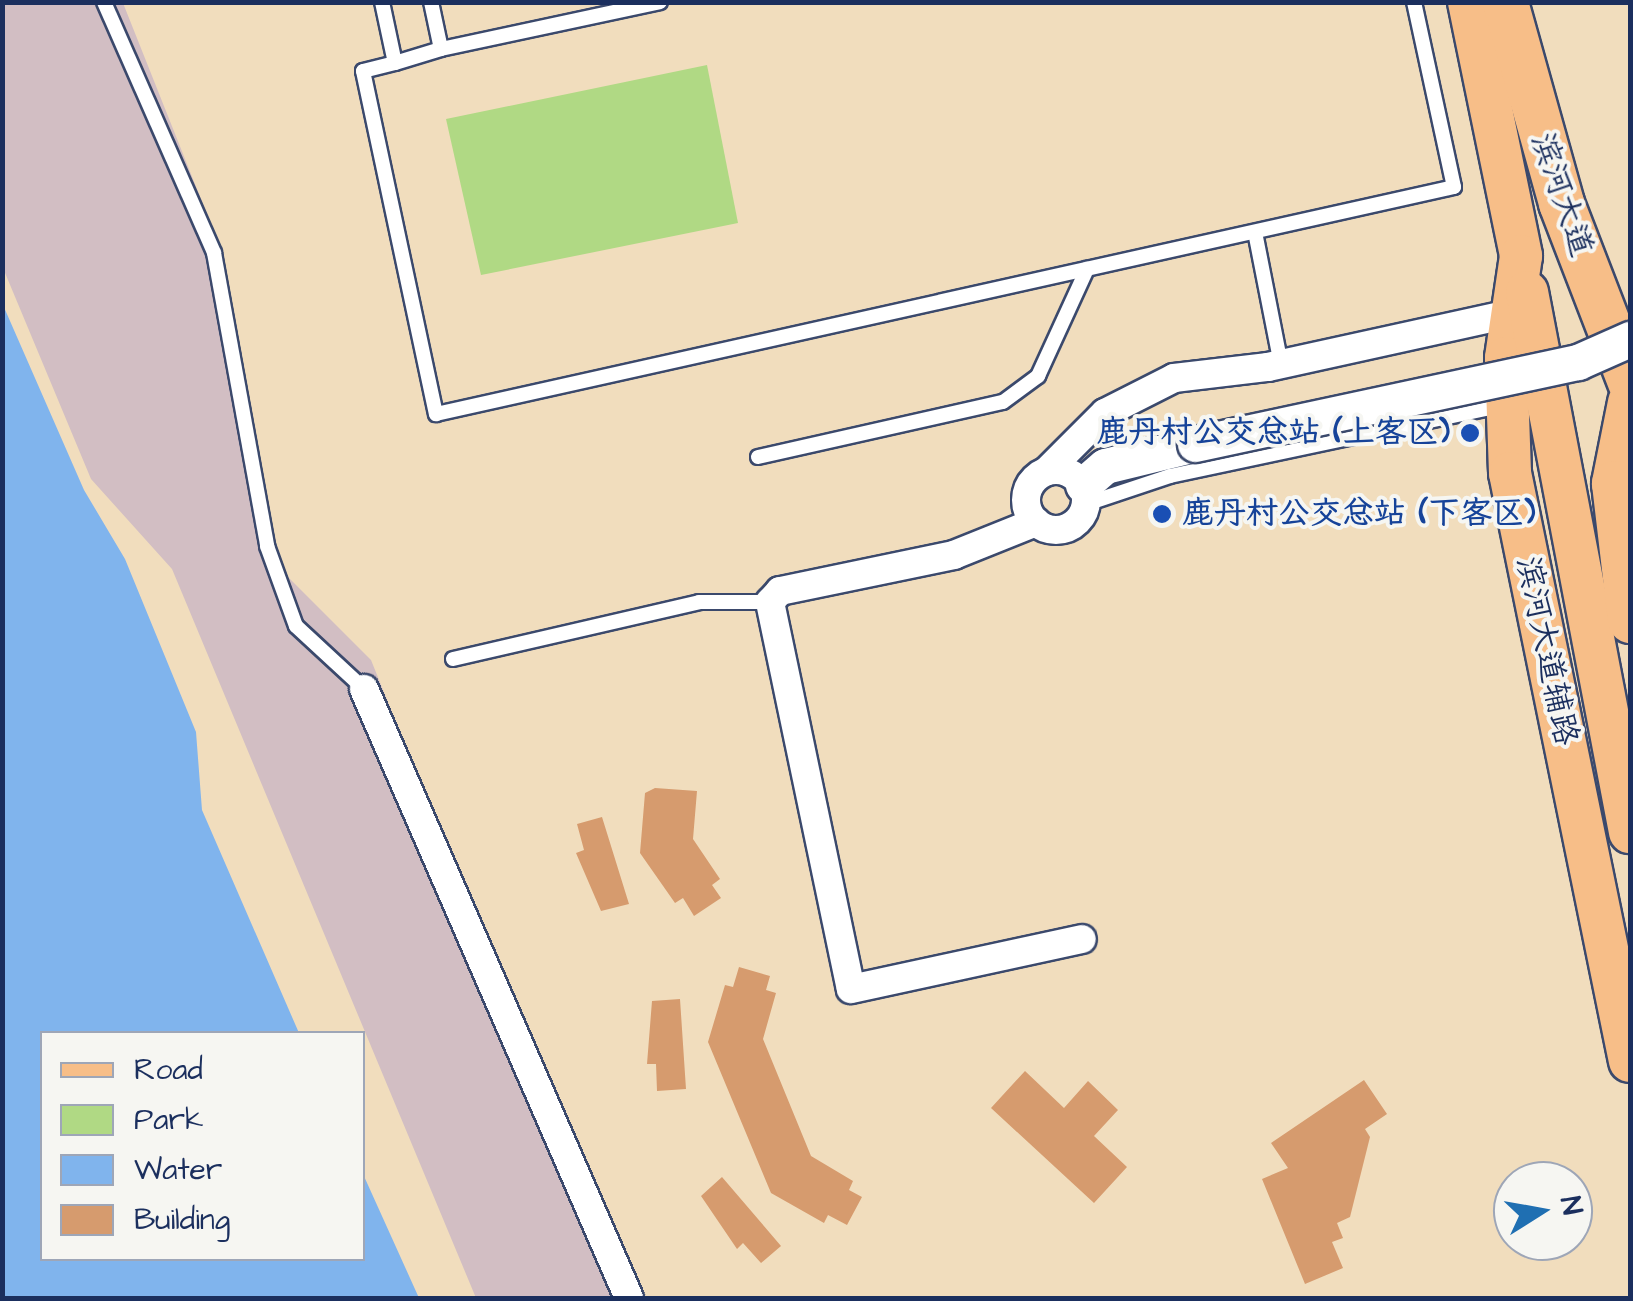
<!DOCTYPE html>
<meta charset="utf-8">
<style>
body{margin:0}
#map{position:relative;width:1633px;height:1301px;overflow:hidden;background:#f1ddbd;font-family:"Architects Daughter","LXGW WenKai TC",sans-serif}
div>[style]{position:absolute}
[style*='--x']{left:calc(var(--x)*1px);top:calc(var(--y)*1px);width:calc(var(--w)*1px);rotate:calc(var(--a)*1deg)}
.industrial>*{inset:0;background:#d2bec3}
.green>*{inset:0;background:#b0d984}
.water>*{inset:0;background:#80b4ed}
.building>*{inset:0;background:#d69b6e}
.roads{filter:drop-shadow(2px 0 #3b496c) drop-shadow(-2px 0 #3b496c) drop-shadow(0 2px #3b496c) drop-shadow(0 -2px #3b496c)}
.service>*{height:14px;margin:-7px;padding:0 7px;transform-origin:7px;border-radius:7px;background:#fff}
.minor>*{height:28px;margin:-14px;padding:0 14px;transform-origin:14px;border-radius:14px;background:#fff}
.minor>.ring{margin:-14px;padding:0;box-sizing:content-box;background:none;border:28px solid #fff;border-radius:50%}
.tertiary>*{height:35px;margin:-17.5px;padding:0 17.5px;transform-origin:17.5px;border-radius:17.5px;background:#fff}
.primary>*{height:42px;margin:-21px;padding:0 21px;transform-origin:21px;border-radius:21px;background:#f7be88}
.trunk>*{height:45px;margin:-22.5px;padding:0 22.5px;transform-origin:22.5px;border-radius:22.5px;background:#f7be88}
.bridges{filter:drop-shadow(2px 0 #3b496c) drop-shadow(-2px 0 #3b496c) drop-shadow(0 2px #3b496c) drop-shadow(0 -2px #3b496c)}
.tertiary-bridge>*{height:35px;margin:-17.5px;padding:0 17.5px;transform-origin:17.5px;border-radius:17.5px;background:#fff}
.dots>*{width:28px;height:28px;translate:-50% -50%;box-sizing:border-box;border:5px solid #f6f6f2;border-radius:50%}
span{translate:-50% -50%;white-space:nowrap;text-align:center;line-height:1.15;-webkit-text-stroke:8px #f6f6f2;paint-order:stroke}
.street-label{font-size:32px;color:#1b2f5e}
.transit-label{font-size:32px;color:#164399;font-weight:700}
.right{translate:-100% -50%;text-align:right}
.left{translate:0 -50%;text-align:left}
.frame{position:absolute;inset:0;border:5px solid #1b2f5e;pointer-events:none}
.legend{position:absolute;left:40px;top:1031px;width:325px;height:230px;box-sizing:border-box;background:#f6f6f2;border:2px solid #9ea6b7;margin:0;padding:12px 18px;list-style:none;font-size:30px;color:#1b2f5e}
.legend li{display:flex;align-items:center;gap:20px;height:50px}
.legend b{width:50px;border:2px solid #9ea6b7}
.north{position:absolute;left:1493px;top:1161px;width:100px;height:100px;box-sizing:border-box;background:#f6f6f2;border:2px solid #9ea6b7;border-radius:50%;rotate:79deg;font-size:28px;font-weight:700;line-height:40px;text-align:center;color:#1b2f5e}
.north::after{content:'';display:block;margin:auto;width:35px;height:45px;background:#1f6fb2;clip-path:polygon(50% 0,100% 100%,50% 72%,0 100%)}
</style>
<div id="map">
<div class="industrial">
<div style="clip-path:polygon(2px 3px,123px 3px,220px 247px,259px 548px,371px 660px,628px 1298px,476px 1298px,172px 569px,91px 479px,3px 268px)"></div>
</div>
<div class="green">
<div style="clip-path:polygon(707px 65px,738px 223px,481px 275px,446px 119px)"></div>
</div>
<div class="water">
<div style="clip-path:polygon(3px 305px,84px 490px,125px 559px,196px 732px,202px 810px,299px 1033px,42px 1034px,42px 1258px,362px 1258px,363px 1174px,419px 1298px,3px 1298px)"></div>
</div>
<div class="building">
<div style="clip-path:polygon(655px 788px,697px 791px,693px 839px,720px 879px,712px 885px,721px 898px,694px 916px,683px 898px,675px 903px,640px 853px,645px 793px)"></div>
<div style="clip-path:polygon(602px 817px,629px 904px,601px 911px,576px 853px,584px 850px,577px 824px)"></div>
<div style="clip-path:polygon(739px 967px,770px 976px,766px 990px,776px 993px,763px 1039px,811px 1156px,853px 1181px,849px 1190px,862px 1197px,847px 1225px,828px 1215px,824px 1223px,771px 1193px,708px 1042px,725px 985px,733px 987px)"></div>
<div style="clip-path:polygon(680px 999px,686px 1089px,657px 1091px,656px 1064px,647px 1064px,652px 1001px)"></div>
<div style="clip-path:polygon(1025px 1071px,1064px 1108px,1088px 1081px,1118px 1110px,1094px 1136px,1127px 1167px,1094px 1203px,991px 1108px)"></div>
<div style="clip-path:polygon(1364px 1080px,1387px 1114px,1365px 1129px,1370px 1137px,1350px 1217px,1337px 1223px,1343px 1238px,1332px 1242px,1343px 1268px,1305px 1284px,1262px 1179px,1288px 1168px,1271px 1143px)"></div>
<div style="clip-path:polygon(722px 1177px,781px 1246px,761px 1263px,743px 1243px,737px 1249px,701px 1196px)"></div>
</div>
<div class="roads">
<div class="service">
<div style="--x:104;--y:2;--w:274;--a:66.3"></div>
<div style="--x:214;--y:253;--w:298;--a:79.7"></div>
<div style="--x:267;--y:546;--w:85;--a:70.1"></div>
<div style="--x:296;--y:626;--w:93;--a:42.8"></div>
<div style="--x:382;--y:2;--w:62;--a:78"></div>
<div style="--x:395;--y:63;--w:33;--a:166"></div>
<div style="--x:363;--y:71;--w:351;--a:78"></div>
<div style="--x:436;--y:414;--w:1043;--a:-12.57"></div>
<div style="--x:1454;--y:187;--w:189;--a:-102.2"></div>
<div style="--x:441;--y:49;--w:224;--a:-12.1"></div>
<div style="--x:395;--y:63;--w:48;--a:-16.9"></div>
<div style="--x:441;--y:49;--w:48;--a:-102"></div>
<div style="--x:1255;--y:232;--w:135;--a:78.9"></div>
<div style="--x:758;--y:457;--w:251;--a:-12.7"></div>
<div style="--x:1003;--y:402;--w:44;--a:-36.6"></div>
<div style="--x:1038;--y:376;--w:118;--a:-65.4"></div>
<div style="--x:1086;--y:504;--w:89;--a:-18.4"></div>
<div style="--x:1170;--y:476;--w:341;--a:-12"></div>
<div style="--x:453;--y:659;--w:253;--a:-13"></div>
<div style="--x:699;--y:602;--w:71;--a:0"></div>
</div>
<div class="minor">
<div class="ring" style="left:1026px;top:470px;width:32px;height:32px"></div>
<div style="--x:1047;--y:471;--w:82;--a:-45"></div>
<div style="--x:1105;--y:413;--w:77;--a:-26.9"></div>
<div style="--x:1174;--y:378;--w:95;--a:-6.7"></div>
<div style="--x:1268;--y:367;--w:251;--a:-12.4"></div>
<div style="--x:1036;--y:522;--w:88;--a:158.1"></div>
<div style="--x:954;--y:555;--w:178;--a:168.3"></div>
<div style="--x:780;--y:591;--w:15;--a:132"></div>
<div style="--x:770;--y:602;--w:395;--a:78.2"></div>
<div style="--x:851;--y:989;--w:236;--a:-12.2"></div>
<div style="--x:364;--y:689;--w:664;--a:66.48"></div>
</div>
<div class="tertiary">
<div style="--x:1083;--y:485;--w:29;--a:-41"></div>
<div style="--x:1105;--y:466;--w:93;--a:-13.7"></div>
</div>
<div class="primary">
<div style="--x:1469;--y:2;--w:259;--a:78.4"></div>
<div style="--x:1521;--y:256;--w:103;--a:98.4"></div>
<div style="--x:1506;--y:358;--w:115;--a:88"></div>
<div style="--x:1510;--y:473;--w:600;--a:78.47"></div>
<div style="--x:1527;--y:292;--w:550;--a:79.2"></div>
</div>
<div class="trunk">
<div style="--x:1505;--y:2;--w:209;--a:74.4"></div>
<div style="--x:1561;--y:203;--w:192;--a:68.9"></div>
<div style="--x:1630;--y:402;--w:83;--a:101.2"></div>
<div style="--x:1614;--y:483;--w:138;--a:83.3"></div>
</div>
</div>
<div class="bridges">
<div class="tertiary-bridge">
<div style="--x:1195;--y:444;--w:392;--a:-12.1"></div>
<div style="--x:1578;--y:362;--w:57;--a:-23.9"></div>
</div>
</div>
<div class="dots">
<div style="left:1470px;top:433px;background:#1a4fb4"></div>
<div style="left:1162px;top:514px;background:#1a4fb4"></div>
</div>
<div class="street-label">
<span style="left:1561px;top:195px;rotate:71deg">滨河大道</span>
<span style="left:1546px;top:651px;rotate:78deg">滨河大道辅路</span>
</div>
<div class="transit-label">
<span class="right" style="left:1450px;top:433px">鹿丹村公交总站 (上客区)</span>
<span class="left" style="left:1182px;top:514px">鹿丹村公交总站 (下客区)</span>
</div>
<div class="frame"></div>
<ul class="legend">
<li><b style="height:12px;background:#f7be88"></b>Road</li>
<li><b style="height:28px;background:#b0d984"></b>Park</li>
<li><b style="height:28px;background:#80b4ed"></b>Water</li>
<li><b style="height:28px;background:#d69b6e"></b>Building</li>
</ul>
<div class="north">N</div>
</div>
